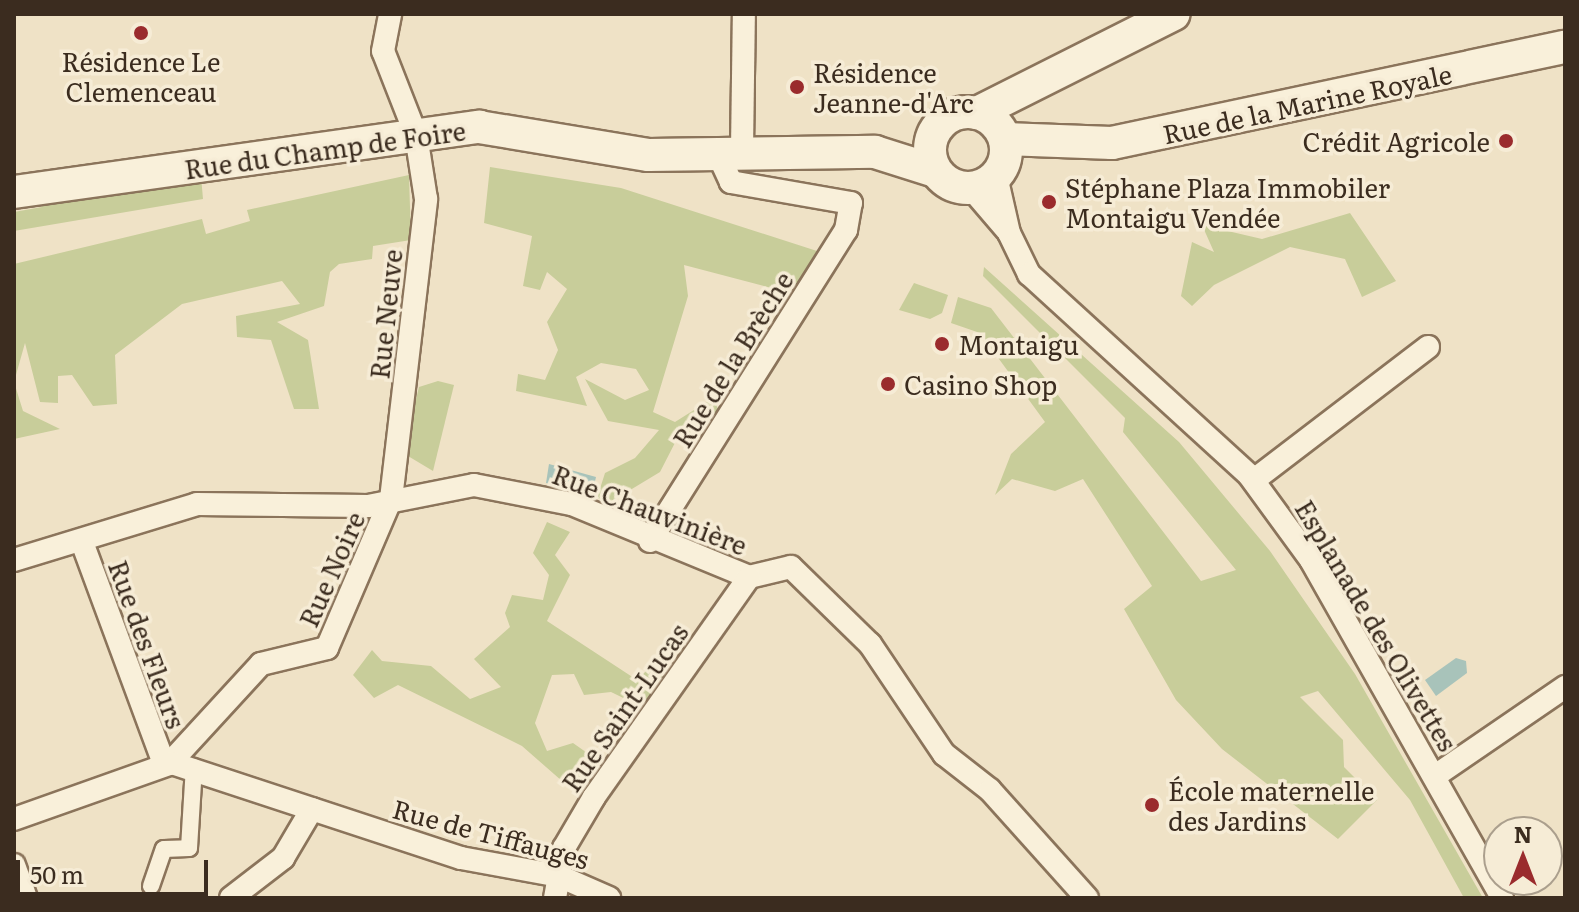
<!DOCTYPE html>
<meta charset="utf-8">
<style>
body{margin:0}
#map{position:relative;width:1579px;height:912px;overflow:hidden;background:#efe2c6;font-family:Literata,serif}
div>[style]{position:absolute}
[style*='--x']{left:calc(var(--x)*1px);top:calc(var(--y)*1px);width:calc(var(--w)*1px);rotate:calc(var(--a)*1deg)}
.green>*{inset:0;background:#c8cd9a}
.water>*{inset:0;background:#a8c3ba}
.roads{filter:drop-shadow(2px 0 #8b745b) drop-shadow(-2px 0 #8b745b) drop-shadow(0 2px #8b745b) drop-shadow(0 -2px #8b745b)}
.pedestrian>*{height:16px;margin:-8px;padding:0 8px;transform-origin:8px;border-radius:8px;background:#f9f0da}
.minor>*{height:22px;margin:-11px;padding:0 11px;transform-origin:11px;border-radius:11px;background:#f9f0da}
.secondary>*{height:32px;margin:-16px;padding:0 16px;transform-origin:16px;border-radius:16px;background:#f9f0da}
.secondary>.ring{margin:-16px;padding:0;box-sizing:content-box;background:none;border:32px solid #f9f0da;border-radius:50%}
.dots>*{width:22px;height:22px;translate:-50% -50%;box-sizing:border-box;border:4px solid #f6ecd6;border-radius:50%}
span{translate:-50% -50%;white-space:nowrap;text-align:center;line-height:1.15;-webkit-text-stroke:7px #f6ecd6;paint-order:stroke}
.poi-label{font-size:26px;color:#3b2c1f}
.left{translate:0 -50%;text-align:left}
.right{translate:-100% -50%;text-align:right}
.street-label{font-size:26px;color:#3b2c1f}
.frame{position:absolute;inset:0;border:16px solid #3b2c1f;pointer-events:none}
.north{position:absolute;left:1483px;top:816px;width:80px;height:80px;box-sizing:border-box;background:#f6ecd6;border:2px solid #ab9f8d;border-radius:50%;rotate:0deg;font-size:22px;font-weight:700;line-height:32px;text-align:center;color:#3b2c1f}
.north::after{content:'';display:block;margin:auto;width:28px;height:36px;background:#9a2b2d;clip-path:polygon(50% 0,100% 100%,50% 72%,0 100%)}
.scale{position:absolute;left:16px;top:860px;width:192px;height:36px;box-sizing:border-box;border:4px solid #3b2c1f;border-top:0;padding-left:10px;font-size:24px;line-height:28px;white-space:nowrap;color:#3b2c1f;-webkit-text-stroke:6px #f6ecd6;paint-order:stroke}
</style>
<div id="map">
<div class="green">
<div style="clip-path:polygon(490px 167px,621px 188px,817px 251px,795px 286px,779px 290px,684px 265px,688px 296px,653px 412px,675px 422px,713px 398px,718px 409px,698px 437px,680px 433px,660px 472px,612px 501px,597px 498px,605px 473px,635px 458px,659px 430px,608px 421px,585px 379px,625px 400px,649px 390px,636px 369px,601px 363px,576px 377px,587px 406px,516px 391px,518px 374px,545px 380px,558px 350px,547px 322px,567px 289px,547px 272px,540px 290px,523px 286px,532px 236px,484px 223px)"></div>
<div style="clip-path:polygon(409px 175px,411px 240px,373px 246px,372px 259px,339px 264px,330px 272px,324px 306px,277px 322px,308px 340px,319px 409px,294px 409px,271px 340px,237px 337px,236px 316px,300px 304px,282px 281px,182px 304px,115px 355px,117px 404px,93px 406px,72px 375px,58px 376px,58px 403px,40px 402px,25px 343px,14px 382px,23px 411px,60px 429px,14px 439px,14px 264px,202px 219px,206px 234px,250px 221px,247px 210px)"></div>
<div style="clip-path:polygon(201px 176px,203px 199px,14px 231px,14px 212px,42px 207px,40px 197px)"></div>
<div style="clip-path:polygon(1350px 213px,1396px 281px,1362px 297px,1345px 259px,1290px 247px,1214px 285px,1192px 306px,1181px 296px,1192px 242px,1214px 252px,1202px 225px,1262px 239px)"></div>
<div style="clip-path:polygon(984px 267px,1179px 442px,1270px 551px,1355px 674px,1483px 898px,1464px 898px,1410px 800px,1318px 691px,1300px 697px,1343px 740px,1344px 767px,1377px 800px,1338px 839px,1222px 749px,1176px 700px,1124px 609px,1152px 586px,1083px 479px,1055px 491px,1012px 479px,995px 495px,1011px 454px,1045px 422px,980px 333px,951px 323px,958px 297px,991px 308px,1201px 581px,1236px 570px,1123px 432px,1125px 418px,983px 276px)"></div>
<div style="clip-path:polygon(914px 283px,948px 295px,942px 313px,930px 319px,899px 310px)"></div>
<div style="clip-path:polygon(438px 381px,454px 385px,433px 471px,403px 453px,419px 387px)"></div>
<div style="clip-path:polygon(547px 522px,570px 532px,555px 555px,570px 575px,547px 621px,637px 680px,661px 656px,672px 666px,642px 707px,611px 692px,584px 695px,574px 674px,552px 675px,535px 723px,547px 751px,573px 743px,600px 762px,582px 788px,570px 788px,522px 746px,398px 685px,374px 698px,353px 675px,372px 650px,382px 661px,431px 666px,470px 699px,501px 687px,474px 659px,510px 627px,505px 613px,512px 595px,543px 600px,549px 575px,533px 553px)"></div>
</div>
<div class="water">
<div style="clip-path:polygon(549px 464px,596px 477px,592px 495px,546px 483px)"></div>
<div style="clip-path:polygon(1456px 658px,1466px 661px,1467px 673px,1436px 696px,1425px 680px)"></div>
</div>
<div class="roads">
<div class="pedestrian">
<div style="--x:151;--y:886;--w:39;--a:-71"></div>
<div style="--x:164;--y:849;--w:25;--a:-2"></div>
<div style="--x:189;--y:848;--w:81;--a:-86.5"></div>
</div>
<div class="minor">
<div style="--x:742;--y:149;--w:135;--a:-89.2"></div>
<div style="--x:996;--y:176;--w:58;--a:77.2"></div>
<div style="--x:1009;--y:233;--w:46;--a:64"></div>
<div style="--x:1029;--y:274;--w:298;--a:42.4"></div>
<div style="--x:1249;--y:475;--w:105;--a:53.9"></div>
<div style="--x:1311;--y:560;--w:388;--a:60.5"></div>
<div style="--x:971;--y:188;--w:54;--a:49.5"></div>
<div style="--x:1254;--y:480;--w:219;--a:-37.4"></div>
<div style="--x:650;--y:541;--w:368;--a:-57.8"></div>
<div style="--x:846;--y:230;--w:27;--a:-80"></div>
<div style="--x:851;--y:203;--w:122;--a:-170.1"></div>
<div style="--x:731;--y:182;--w:33;--a:-115"></div>
<div style="--x:82;--y:542;--w:237;--a:69.7"></div>
<div style="--x:14;--y:560;--w:191;--a:-17"></div>
<div style="--x:197;--y:504;--w:171;--a:0.7"></div>
<div style="--x:368;--y:506;--w:108;--a:-11.2"></div>
<div style="--x:474;--y:485;--w:100;--a:11"></div>
<div style="--x:572;--y:504;--w:191;--a:22.4"></div>
<div style="--x:749;--y:577;--w:43;--a:-13.4"></div>
<div style="--x:791;--y:567;--w:110;--a:44.3"></div>
<div style="--x:870;--y:644;--w:133;--a:56.1"></div>
<div style="--x:944;--y:754;--w:58;--a:38"></div>
<div style="--x:990;--y:790;--w:145;--a:48.1"></div>
<div style="--x:169;--y:764;--w:136;--a:-47.4"></div>
<div style="--x:261;--y:664;--w:68;--a:-13.6"></div>
<div style="--x:327;--y:648;--w:162;--a:-66.8"></div>
<div style="--x:391;--y:499;--w:302;--a:-83.3"></div>
<div style="--x:426;--y:199;--w:65;--a:-98.9"></div>
<div style="--x:416;--y:135;--w:90;--a:-111.4"></div>
<div style="--x:383;--y:51;--w:38;--a:-79"></div>
<div style="--x:1435;--y:776;--w:158;--a:-34.4"></div>
<div style="--x:14;--y:819;--w:168;--a:-19.5"></div>
<div style="--x:172;--y:763;--w:304;--a:18.2"></div>
<div style="--x:461;--y:858;--w:100;--a:10.4"></div>
<div style="--x:559;--y:876;--w:55;--a:23.7"></div>
<div style="--x:14;--y:865;--w:35;--a:70"></div>
<div style="--x:231;--y:898;--w:66;--a:-37.6"></div>
<div style="--x:283;--y:858;--w:57;--a:-59.4"></div>
<div style="--x:555;--y:898;--w:51;--a:-79.8"></div>
<div style="--x:564;--y:848;--w:59;--a:-59.5"></div>
<div style="--x:594;--y:797;--w:269;--a:-54.8"></div>
</div>
<div class="secondary">
<div class="ring" style="left:930px;top:112px;width:44px;height:44px"></div>
<div style="--x:977;--y:113;--w:220;--a:-26.7"></div>
<div style="--x:1005;--y:139;--w:107;--a:2.1"></div>
<div style="--x:1112;--y:143;--w:463;--a:-12"></div>
<div style="--x:14;--y:192;--w:470;--a:-8"></div>
<div style="--x:479;--y:127;--w:172;--a:9.4"></div>
<div style="--x:649;--y:155;--w:226;--a:-0.8"></div>
<div style="--x:875;--y:152;--w:63;--a:17.6"></div>
</div>
</div>
<div class="dots">
<div style="left:141px;top:33px;background:#9a2b2d"></div>
<div style="left:797px;top:87px;background:#9a2b2d"></div>
<div style="left:1506px;top:141px;background:#9a2b2d"></div>
<div style="left:1049px;top:202px;background:#9a2b2d"></div>
<div style="left:942px;top:344px;background:#9a2b2d"></div>
<div style="left:888px;top:384px;background:#9a2b2d"></div>
<div style="left:1152px;top:805px;background:#9a2b2d"></div>
</div>
<div class="poi-label">
<span style="left:141px;top:76px">Résidence Le<br>Clemenceau</span>
<span class="left" style="left:813px;top:87px">Résidence<br>Jeanne-d'Arc</span>
<span class="right" style="left:1490px;top:141px">Crédit Agricole</span>
<span class="left" style="left:1065px;top:202px">Stéphane Plaza Immobiler<br>Montaigu Vendée</span>
<span class="left" style="left:958px;top:344px">Montaigu</span>
<span class="left" style="left:904px;top:384px">Casino Shop</span>
<span class="left" style="left:1168px;top:805px">École maternelle<br>des Jardins</span>
</div>
<div class="street-label">
<span style="left:1307px;top:103px;rotate:-12deg">Rue de la Marine Royale</span>
<span style="left:325px;top:149px;rotate:-8deg">Rue du Champ de Foire</span>
<span style="left:385px;top:314px;rotate:-84deg">Rue Neuve</span>
<span style="left:732px;top:359px;rotate:-58deg">Rue de la Brèche</span>
<span style="left:650px;top:509px;rotate:21deg">Rue Chauvinière</span>
<span style="left:331px;top:569px;rotate:-66deg">Rue Noire</span>
<span style="left:1377px;top:625px;rotate:59deg">Esplanade des Olivettes</span>
<span style="left:148px;top:644px;rotate:70deg">Rue des Fleurs</span>
<span style="left:624px;top:707px;rotate:-55deg">Rue Saint-Lucas</span>
<span style="left:491px;top:833px;rotate:15deg">Rue de Tiffauges</span>
</div>
<div class="frame"></div>
<div class="north">N</div>
<div class="scale">50 m</div>
</div>
